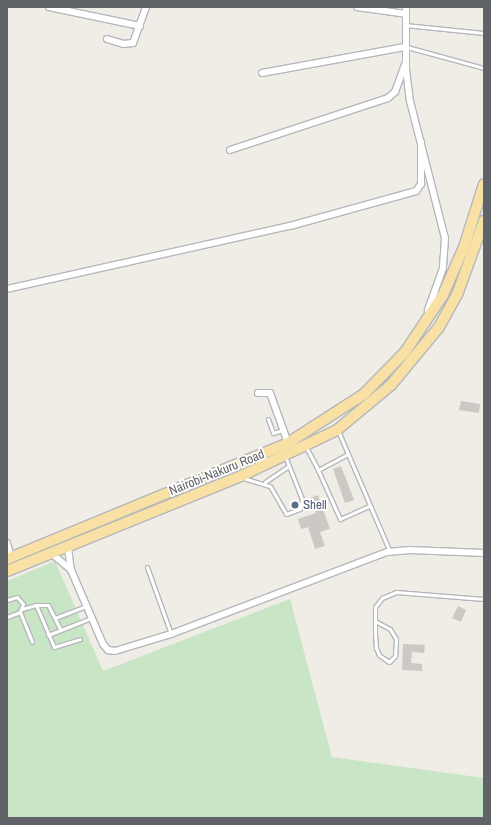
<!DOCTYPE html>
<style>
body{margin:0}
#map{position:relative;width:491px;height:825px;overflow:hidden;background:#f0ede7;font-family:"Archivo Narrow",sans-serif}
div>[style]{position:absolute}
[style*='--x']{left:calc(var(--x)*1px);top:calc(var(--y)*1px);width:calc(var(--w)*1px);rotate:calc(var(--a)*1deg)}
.green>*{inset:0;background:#c8e6c6}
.building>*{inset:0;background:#ccc8c4}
.roads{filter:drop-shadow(1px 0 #b4b8bb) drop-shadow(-1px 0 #b4b8bb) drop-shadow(0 1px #b4b8bb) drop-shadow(0 -1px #b4b8bb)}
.service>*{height:3px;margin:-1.5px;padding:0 1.5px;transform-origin:1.5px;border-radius:1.5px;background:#fff}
.minor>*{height:6px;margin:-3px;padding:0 3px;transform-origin:3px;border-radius:3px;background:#fff}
.trunk>*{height:10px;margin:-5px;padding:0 5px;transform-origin:5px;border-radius:5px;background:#f9e0a4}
.dots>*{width:11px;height:11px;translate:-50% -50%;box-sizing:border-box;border:2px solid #fff;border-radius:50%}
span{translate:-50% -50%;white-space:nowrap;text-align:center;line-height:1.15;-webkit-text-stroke:3.5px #fff;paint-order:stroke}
.street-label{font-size:13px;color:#5f6367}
.service-label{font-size:13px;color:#4e5e75}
.left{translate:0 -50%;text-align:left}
.frame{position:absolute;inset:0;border:8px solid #5f6367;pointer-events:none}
</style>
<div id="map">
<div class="green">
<div style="clip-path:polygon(55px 561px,103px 671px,290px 599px,332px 757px,484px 778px,484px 818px,7px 818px,7px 581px)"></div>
</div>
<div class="building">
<div style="clip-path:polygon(461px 401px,480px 404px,479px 413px,459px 410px)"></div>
<div style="clip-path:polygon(341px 466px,354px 500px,345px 503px,333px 469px)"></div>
<div style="clip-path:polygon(318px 495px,330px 529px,320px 532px,325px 546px,315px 549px,308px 527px,301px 529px,298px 519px,316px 513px,310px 498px)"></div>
<div style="clip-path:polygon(458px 606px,466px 610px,461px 622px,452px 618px)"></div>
<div style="clip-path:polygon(403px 644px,425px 645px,424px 653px,412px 652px,411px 663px,422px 664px,422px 671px,402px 670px)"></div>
</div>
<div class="roads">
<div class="service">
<div style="--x:405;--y:25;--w:79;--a:5.8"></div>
<div style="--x:407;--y:47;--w:80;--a:15.3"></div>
<div style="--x:268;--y:419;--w:15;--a:70"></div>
<div style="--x:273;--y:433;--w:10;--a:-17"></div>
<div style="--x:306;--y:447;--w:26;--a:62"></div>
<div style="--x:318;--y:470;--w:34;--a:-28"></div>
<div style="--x:348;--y:454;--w:25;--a:-113"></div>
<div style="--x:348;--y:454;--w:107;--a:66.8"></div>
<div style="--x:318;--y:470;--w:54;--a:65.8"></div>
<div style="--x:340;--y:519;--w:32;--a:-24"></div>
<div style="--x:243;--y:478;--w:28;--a:17"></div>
<div style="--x:270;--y:486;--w:32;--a:60"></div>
<div style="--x:286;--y:514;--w:15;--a:-20"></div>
<div style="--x:300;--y:509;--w:10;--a:-79"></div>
<div style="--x:302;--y:499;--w:46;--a:-111.6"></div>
<div style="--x:265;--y:482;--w:29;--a:-34"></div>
<div style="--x:147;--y:567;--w:71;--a:70.3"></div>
<div style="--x:7;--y:600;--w:10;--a:-17"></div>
<div style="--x:17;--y:597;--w:9;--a:49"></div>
<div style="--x:23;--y:604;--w:9;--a:111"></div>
<div style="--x:20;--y:612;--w:14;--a:159"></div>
<div style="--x:36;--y:605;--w:12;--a:0"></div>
<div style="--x:48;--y:605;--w:28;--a:63"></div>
<div style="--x:22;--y:609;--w:15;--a:-16"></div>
<div style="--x:36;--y:605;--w:46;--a:66.8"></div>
<div style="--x:54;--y:647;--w:27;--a:-17"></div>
<div style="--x:20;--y:612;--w:32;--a:68"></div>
<div style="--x:55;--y:618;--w:33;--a:-21"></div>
<div style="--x:375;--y:621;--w:17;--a:28"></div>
<div style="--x:390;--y:629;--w:12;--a:59"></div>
<div style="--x:396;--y:639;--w:17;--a:93"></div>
<div style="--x:395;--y:656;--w:8;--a:135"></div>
<div style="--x:389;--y:662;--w:12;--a:-145"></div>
<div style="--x:379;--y:655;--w:8;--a:-113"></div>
<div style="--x:376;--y:648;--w:14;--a:-94"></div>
<div style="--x:375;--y:634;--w:27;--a:-90"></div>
<div style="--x:375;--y:607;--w:11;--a:-52"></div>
<div style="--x:382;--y:598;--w:15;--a:-23"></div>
<div style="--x:396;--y:592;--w:88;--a:4.5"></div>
<div style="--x:48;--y:635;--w:46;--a:-21.6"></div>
</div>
<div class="minor">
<div style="--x:49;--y:7;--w:93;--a:11.8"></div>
<div style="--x:357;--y:7;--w:49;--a:8.1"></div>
<div style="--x:406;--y:7;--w:62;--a:90"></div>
<div style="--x:406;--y:69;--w:32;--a:83"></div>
<div style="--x:410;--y:101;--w:141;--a:75.7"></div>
<div style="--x:445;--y:238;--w:30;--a:94"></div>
<div style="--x:443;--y:268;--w:45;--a:109.7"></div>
<div style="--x:107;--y:39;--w:17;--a:17"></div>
<div style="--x:123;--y:44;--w:10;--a:-6"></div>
<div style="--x:133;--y:43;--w:38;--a:-70"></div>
<div style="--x:262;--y:73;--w:145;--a:-10.3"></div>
<div style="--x:230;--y:150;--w:166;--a:-18.2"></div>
<div style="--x:388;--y:98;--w:9;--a:-41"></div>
<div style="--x:395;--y:92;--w:29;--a:-70"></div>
<div style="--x:7;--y:289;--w:290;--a:-12.6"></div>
<div style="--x:290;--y:226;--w:131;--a:-15.5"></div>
<div style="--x:416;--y:191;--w:9;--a:-54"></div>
<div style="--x:421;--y:184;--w:42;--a:-90"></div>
<div style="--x:258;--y:393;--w:12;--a:0"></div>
<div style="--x:270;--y:393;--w:53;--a:70.2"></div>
<div style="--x:7;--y:543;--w:15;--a:74"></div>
<div style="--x:68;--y:547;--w:23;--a:83"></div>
<div style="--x:71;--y:570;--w:81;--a:66.6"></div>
<div style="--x:103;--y:644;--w:8;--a:50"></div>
<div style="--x:108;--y:650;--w:7;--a:8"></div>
<div style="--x:115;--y:651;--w:59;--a:-16.9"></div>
<div style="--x:171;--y:634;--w:231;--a:-20.8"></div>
<div style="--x:387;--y:552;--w:23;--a:-5"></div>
<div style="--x:410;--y:550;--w:74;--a:2.3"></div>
<div style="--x:51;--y:553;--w:26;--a:40"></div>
</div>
<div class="trunk">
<div style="--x:7;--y:559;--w:304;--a:-22.4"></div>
<div style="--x:288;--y:443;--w:90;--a:-32.8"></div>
<div style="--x:364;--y:394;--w:59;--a:-45.7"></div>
<div style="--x:405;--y:352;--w:69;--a:-56.3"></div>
<div style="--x:443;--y:295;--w:52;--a:-66.4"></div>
<div style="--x:464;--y:247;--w:66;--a:-72.4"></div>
<div style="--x:7;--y:571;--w:253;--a:-22.1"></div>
<div style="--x:241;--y:476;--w:106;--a:-25.6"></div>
<div style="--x:337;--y:430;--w:70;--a:-39.8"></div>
<div style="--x:391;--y:385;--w:75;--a:-50.4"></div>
<div style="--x:439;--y:327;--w:37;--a:-61"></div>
<div style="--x:457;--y:295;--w:79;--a:-70"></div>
</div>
</div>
<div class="dots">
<div style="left:295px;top:505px;background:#5c6f8a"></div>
</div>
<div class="street-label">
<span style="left:217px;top:473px;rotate:-22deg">Nairobi-Nakuru Road</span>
</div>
<div class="service-label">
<span class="left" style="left:303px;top:505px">Shell</span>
</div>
<div class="frame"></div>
</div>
